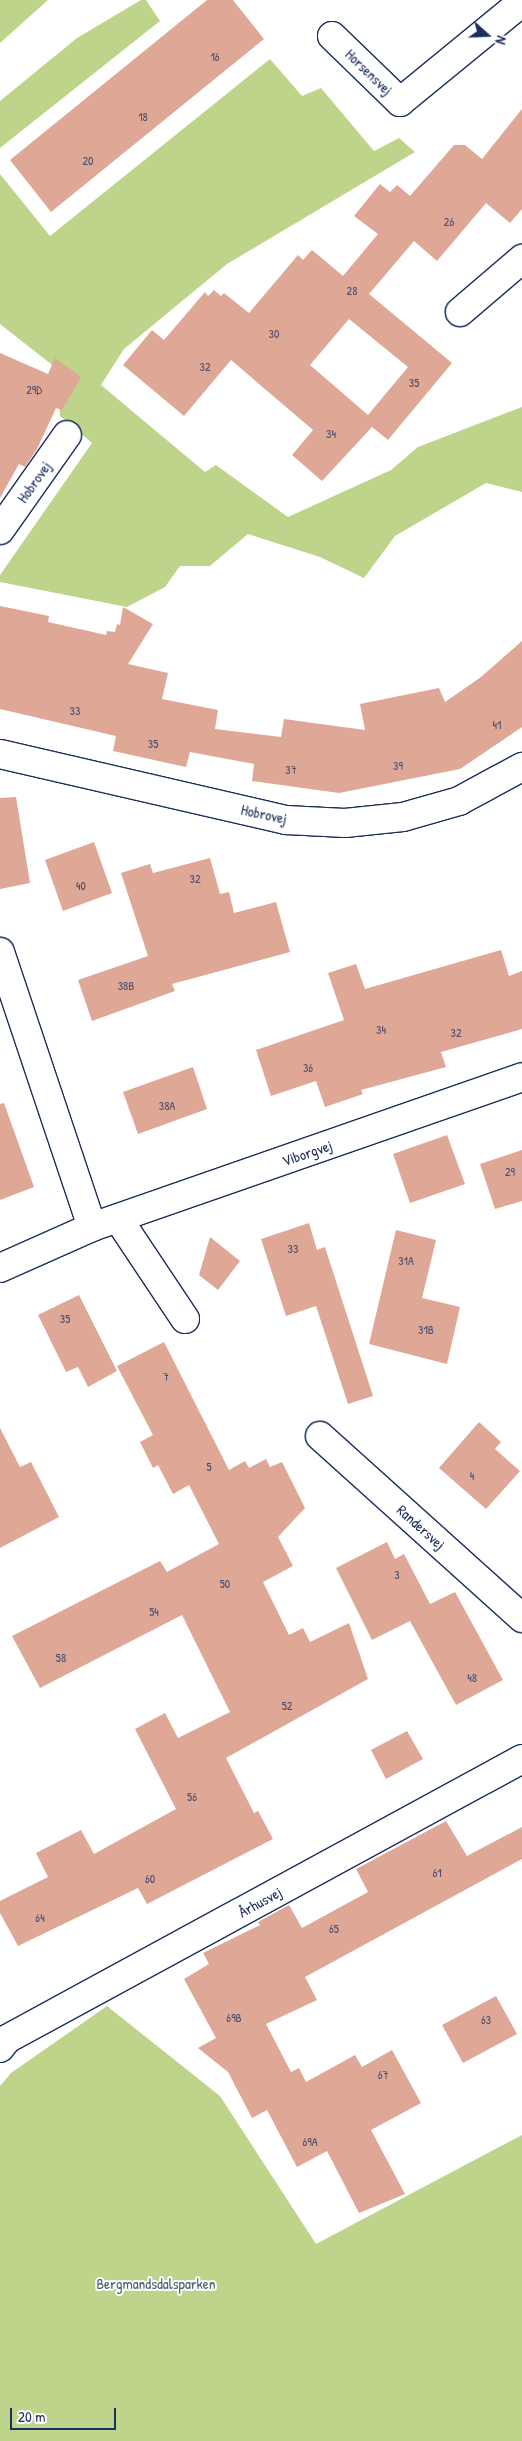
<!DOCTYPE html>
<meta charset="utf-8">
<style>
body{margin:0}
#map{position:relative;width:522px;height:2441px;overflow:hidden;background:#fff;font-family:"Patrick Hand",sans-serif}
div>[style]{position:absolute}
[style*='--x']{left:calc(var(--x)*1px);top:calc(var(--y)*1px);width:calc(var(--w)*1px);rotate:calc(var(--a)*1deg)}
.green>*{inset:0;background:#bed48a}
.building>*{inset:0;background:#dea796}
.roads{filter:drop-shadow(1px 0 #1b2f5e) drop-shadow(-1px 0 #1b2f5e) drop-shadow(0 1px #1b2f5e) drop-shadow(0 -1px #1b2f5e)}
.street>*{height:28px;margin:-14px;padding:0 14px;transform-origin:14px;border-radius:14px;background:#fff}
span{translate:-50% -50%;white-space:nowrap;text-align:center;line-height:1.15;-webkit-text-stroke:4px #fff;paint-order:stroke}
.number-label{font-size:12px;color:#4c4d6c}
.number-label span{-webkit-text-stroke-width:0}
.street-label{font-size:15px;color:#1b2f5e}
.park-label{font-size:15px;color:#4c616b}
.north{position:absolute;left:462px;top:10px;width:50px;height:50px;-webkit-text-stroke:4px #fff;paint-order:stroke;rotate:110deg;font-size:14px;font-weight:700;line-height:20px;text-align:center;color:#1b2f5e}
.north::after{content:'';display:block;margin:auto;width:18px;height:22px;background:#1b2f5e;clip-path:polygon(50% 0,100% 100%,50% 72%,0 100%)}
.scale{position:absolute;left:10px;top:2408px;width:106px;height:22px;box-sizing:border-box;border:2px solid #1b2f5e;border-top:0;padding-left:6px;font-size:15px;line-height:18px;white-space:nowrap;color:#1b2f5e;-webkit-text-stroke:4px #fff;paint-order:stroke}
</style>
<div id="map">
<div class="green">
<div style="clip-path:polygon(0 0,48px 0,0 43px)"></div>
<div style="clip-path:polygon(141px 0,146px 0,160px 21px,0 148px,0 101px,77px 38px)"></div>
<div style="clip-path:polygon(270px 59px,302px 96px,321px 88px,374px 151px,399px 138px,415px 152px,227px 264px,124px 349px,101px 385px,205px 472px,216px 465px,288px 517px,391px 470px,418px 447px,522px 407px,522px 492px,486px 483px,395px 536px,364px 578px,320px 557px,248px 534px,210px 566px,180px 566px,165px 587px,127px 607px,0 582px,0 575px,92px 443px,60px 416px,56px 368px,0 324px,0 174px,50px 236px)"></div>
<div style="clip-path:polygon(107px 2006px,220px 2096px,316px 2244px,522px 2135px,522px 2441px,0 2441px,0 2086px,11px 2073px)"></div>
</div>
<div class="building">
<div style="clip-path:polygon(207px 0,233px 0,264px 39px,51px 212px,10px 160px)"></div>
<div style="clip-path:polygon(evenodd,522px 109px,522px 209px,510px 223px,486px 203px,437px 261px,414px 241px,369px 294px,452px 363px,388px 440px,372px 427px,322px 481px,292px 455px,313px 430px,231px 360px,184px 416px,123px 365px,152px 330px,164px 340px,205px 292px,208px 296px,214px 290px,221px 296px,224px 293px,249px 313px,298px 255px,303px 260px,312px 250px,343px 276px,378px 234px,354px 216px,380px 184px,390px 192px,397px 185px,410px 196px,454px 145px,465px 145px,482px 159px,522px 109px,349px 319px,408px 367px,368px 415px,310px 365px,349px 319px)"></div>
<div style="clip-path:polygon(0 353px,48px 374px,55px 358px,81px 377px,62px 410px,56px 408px,37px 449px,25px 467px,19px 464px,0 498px)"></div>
<div style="clip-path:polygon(0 606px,49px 616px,48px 622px,106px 635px,107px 631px,115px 632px,117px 624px,120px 625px,123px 607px,153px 624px,128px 664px,168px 673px,162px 699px,218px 710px,215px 729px,281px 737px,284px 719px,365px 730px,360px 704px,439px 688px,445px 702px,481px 677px,522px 641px,522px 727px,460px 769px,339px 793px,252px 781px,254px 764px,190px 752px,186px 767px,113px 751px,116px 736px,0 709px)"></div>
<div style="clip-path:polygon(16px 797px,30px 883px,0 889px,0 798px)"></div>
<div style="clip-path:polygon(94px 842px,112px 893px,63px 911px,45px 860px)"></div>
<div style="clip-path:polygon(210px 858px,220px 894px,229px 892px,234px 913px,276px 902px,290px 952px,172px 984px,175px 991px,92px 1021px,78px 980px,148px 956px,121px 873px,150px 864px,153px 873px)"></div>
<div style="clip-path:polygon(501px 950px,509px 976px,522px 971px,522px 1029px,441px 1052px,446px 1067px,361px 1090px,363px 1094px,325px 1107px,316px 1081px,271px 1096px,256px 1050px,344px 1020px,328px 973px,356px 964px,365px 989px)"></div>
<div style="clip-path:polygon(193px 1067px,207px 1109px,138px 1134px,123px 1092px)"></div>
<div style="clip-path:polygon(4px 1103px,34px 1187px,0 1200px,0 1104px)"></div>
<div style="clip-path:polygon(447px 1135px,465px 1184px,410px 1203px,393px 1154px)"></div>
<div style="clip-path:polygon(522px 1150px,522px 1201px,495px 1209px,480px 1164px)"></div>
<div style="clip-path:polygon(309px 1223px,317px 1250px,325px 1247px,373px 1396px,348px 1404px,316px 1306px,286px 1316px,261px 1239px)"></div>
<div style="clip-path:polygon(396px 1230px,436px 1240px,422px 1298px,460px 1307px,447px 1364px,369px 1344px)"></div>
<div style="clip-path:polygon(210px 1237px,240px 1261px,218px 1290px,199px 1275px)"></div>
<div style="clip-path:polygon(79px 1295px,117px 1371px,88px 1387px,78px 1367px,66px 1372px,38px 1315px)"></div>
<div style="clip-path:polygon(164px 1342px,229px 1470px,245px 1461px,249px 1468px,266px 1459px,270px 1467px,282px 1462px,305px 1508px,278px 1537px,293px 1566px,263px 1582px,289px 1635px,303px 1628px,310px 1642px,349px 1623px,368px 1679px,226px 1758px,254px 1813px,258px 1811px,273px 1839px,147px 1904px,138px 1888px,18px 1946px,0 1913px,0 1901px,48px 1877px,36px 1853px,81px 1830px,94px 1854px,176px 1809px,135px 1729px,165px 1713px,178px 1738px,230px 1712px,182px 1615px,40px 1688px,12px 1636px,160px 1561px,167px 1572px,219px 1544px,189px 1485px,173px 1494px,158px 1465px,153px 1468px,140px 1442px,153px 1435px,117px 1366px)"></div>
<div style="clip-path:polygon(479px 1422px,501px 1442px,495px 1449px,520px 1471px,486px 1509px,439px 1468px)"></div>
<div style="clip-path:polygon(0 1428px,20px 1467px,31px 1462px,59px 1517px,0 1548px)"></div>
<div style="clip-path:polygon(387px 1542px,395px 1559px,404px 1554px,430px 1604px,455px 1592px,503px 1680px,456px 1705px,410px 1621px,372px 1640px,336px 1568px)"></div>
<div style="clip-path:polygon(407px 1731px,423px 1759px,386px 1779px,371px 1750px)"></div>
<div style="clip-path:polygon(446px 1821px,467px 1856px,522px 1827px,522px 1859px,305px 1977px,317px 2000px,266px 2024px,291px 2072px,299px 2068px,306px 2082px,355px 2055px,362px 2067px,392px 2050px,421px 2103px,371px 2130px,405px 2194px,359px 2213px,327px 2151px,297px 2167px,267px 2110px,252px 2118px,228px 2072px,198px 2048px,216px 2038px,184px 1979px,209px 1964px,203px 1953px,260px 1925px,258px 1922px,289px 1905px,302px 1928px,368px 1892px,356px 1869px)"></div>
<div style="clip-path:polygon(496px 1996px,517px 2034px,463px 2063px,442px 2025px)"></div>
</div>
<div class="roads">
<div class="street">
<div style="--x:332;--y:36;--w:95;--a:44.1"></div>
<div style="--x:400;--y:102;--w:158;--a:-39.3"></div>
<div style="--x:460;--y:312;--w:82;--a:-40.5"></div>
<div style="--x:0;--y:530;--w:116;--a:-54.8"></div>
<div style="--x:0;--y:754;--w:294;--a:13"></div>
<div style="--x:286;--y:820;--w:59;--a:2.9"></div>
<div style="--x:345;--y:823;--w:58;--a:-5.9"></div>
<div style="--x:403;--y:817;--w:58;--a:-15.9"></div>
<div style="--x:459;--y:801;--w:72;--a:-28.4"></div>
<div style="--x:0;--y:952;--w:290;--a:71.5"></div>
<div style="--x:119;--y:1220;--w:119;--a:56.3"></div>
<div style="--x:0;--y:1268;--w:101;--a:-24"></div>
<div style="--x:92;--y:1227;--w:455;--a:-19.2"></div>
<div style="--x:320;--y:1436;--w:272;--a:42"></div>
<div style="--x:0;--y:2048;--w:11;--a:-52"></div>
<div style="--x:7;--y:2039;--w:586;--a:-28.53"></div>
</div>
</div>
<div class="number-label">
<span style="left:215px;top:57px">16</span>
<span style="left:143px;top:117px">18</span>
<span style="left:88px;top:161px">20</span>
<span style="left:449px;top:222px">26</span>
<span style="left:352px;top:291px">28</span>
<span style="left:274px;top:334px">30</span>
<span style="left:205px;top:367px">32</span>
<span style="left:414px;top:383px">35</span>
<span style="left:34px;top:390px">29D</span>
<span style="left:331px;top:434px">34</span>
<span style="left:75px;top:711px">33</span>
<span style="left:497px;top:725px">41</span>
<span style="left:153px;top:744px">35</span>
<span style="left:398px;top:766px">39</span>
<span style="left:291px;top:770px">37</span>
<span style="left:195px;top:879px">32</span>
<span style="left:81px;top:886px">40</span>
<span style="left:126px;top:986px">38B</span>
<span style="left:381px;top:1030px">34</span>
<span style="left:456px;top:1033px">32</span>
<span style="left:308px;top:1068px">36</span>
<span style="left:167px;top:1106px">38A</span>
<span style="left:510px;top:1172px">29</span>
<span style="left:293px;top:1249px">33</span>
<span style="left:406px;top:1261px">31A</span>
<span style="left:65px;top:1319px">35</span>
<span style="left:426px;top:1330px">31B</span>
<span style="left:166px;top:1377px">7</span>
<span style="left:209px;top:1467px">5</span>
<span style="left:472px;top:1476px">4</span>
<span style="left:397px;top:1575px">3</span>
<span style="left:225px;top:1584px">50</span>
<span style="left:154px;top:1612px">54</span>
<span style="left:61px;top:1658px">58</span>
<span style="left:472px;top:1678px">48</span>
<span style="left:287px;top:1706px">52</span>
<span style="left:192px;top:1797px">56</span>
<span style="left:437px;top:1873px">61</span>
<span style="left:150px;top:1879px">60</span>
<span style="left:40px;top:1918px">64</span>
<span style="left:334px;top:1929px">65</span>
<span style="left:234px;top:2018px">69B</span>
<span style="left:486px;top:2020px">63</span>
<span style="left:383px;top:2075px">67</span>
<span style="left:310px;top:2142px">69A</span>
</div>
<div class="street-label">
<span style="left:369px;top:72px;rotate:44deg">Horsensvej</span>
<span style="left:34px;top:482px;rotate:-55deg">Hobrovej</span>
<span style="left:264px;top:814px;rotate:12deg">Hobrovej</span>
<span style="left:307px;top:1153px;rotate:-19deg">Viborgvej</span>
<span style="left:421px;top:1527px;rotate:42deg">Randersvej</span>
<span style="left:260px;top:1902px;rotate:-29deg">Århusvej</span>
</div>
<div class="park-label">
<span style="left:156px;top:2284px">Bergmandsdalsparken</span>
</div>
<div class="north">N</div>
<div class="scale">20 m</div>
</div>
